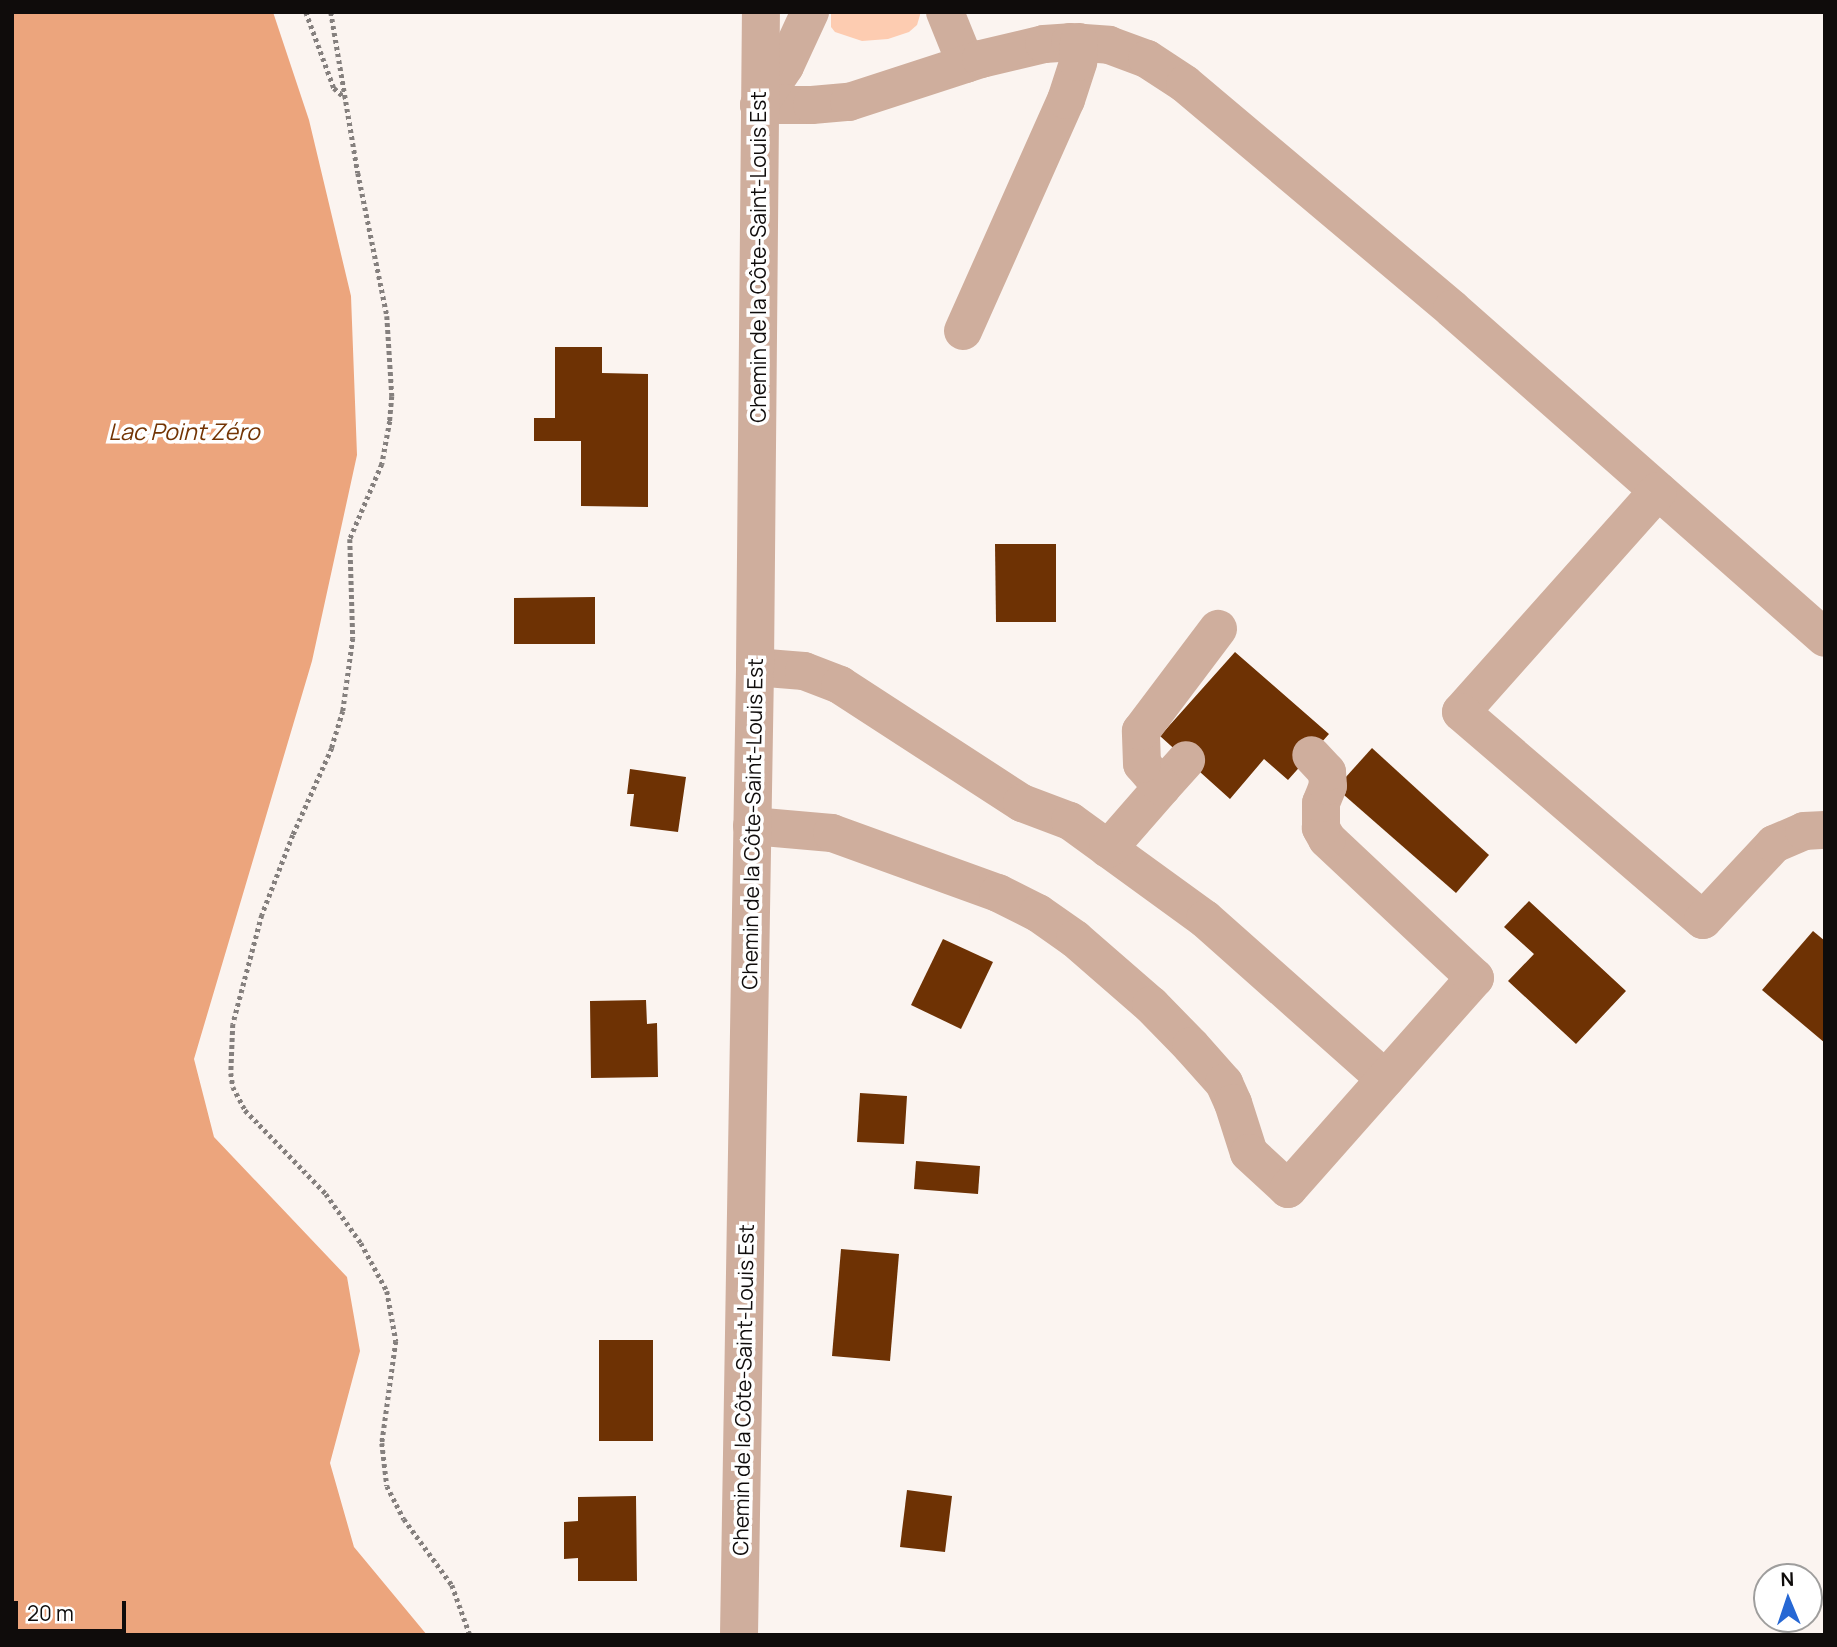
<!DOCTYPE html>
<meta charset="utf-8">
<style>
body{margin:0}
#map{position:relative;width:1837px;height:1647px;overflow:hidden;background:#fbf4f0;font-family:Manrope,sans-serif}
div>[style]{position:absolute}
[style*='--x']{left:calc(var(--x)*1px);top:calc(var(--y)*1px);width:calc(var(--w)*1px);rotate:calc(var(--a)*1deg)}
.green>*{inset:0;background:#fdccb1}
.water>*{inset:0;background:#eca57d}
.building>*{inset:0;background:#6e3204}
.path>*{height:4.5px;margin-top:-2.25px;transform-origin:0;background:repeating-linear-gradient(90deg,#85807e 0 3.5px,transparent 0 7px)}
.minor>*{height:38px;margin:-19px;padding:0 19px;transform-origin:19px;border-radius:19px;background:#cfae9d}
span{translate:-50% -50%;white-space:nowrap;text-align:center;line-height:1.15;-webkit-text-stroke:7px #fff;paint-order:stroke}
.street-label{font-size:21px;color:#0f0c0b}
.water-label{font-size:23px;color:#733404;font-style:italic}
.frame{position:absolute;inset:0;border:14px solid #0f0c0b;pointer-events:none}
.north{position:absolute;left:1753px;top:1563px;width:70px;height:70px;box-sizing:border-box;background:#fff;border:2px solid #9f9e9d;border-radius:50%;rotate:358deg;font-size:19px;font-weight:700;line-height:28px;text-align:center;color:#0f0c0b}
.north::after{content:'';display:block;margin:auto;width:24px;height:32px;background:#2768d4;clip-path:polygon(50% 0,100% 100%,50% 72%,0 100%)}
.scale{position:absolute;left:14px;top:1601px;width:112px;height:32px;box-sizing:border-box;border:4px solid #0f0c0b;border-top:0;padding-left:9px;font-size:21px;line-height:24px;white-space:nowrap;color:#0f0c0b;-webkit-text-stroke:5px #fff;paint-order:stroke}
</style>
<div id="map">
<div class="green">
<div style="clip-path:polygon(831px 12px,920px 12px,920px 15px,917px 25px,909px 32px,888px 39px,862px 41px,835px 32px,831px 27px)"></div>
</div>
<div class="water">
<div style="clip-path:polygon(12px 12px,273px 12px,309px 120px,351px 296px,357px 455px,312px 661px,194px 1059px,214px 1137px,347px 1277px,360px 1351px,330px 1463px,354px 1547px,427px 1635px,12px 1635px)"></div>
</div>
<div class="building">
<div style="clip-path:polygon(555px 347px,602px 347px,602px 373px,648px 374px,648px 507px,581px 506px,581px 441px,534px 441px,534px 418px,555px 418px)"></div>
<div style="clip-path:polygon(995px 544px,1056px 544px,1056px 622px,996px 622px)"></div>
<div style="clip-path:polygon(595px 597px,595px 644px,514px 644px,514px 598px)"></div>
<div style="clip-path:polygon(1235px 652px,1329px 734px,1288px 780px,1264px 759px,1230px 799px,1160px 736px)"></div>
<div style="clip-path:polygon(1372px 748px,1489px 855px,1456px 893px,1336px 788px)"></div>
<div style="clip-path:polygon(630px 769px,686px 777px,678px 832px,630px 826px,634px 794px,627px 794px)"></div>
<div style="clip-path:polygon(1529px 901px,1626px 991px,1576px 1044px,1508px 981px,1534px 954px,1504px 927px)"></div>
<div style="clip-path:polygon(1813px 931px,1825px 941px,1825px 1043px,1762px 990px)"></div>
<div style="clip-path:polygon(943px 939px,993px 962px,961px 1029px,911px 1005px)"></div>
<div style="clip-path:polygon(646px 1000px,647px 1024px,657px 1023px,658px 1077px,591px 1078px,590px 1001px)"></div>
<div style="clip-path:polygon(860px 1093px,907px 1096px,904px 1144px,857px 1142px)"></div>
<div style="clip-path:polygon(916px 1161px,980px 1166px,978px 1194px,914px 1189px)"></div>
<div style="clip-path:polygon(841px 1249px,899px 1254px,890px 1361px,832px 1356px)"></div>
<div style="clip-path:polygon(599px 1340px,653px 1340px,653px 1441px,599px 1441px)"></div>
<div style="clip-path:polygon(907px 1490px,952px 1496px,945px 1552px,900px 1547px)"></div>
<div style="clip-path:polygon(636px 1496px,637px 1581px,578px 1581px,578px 1558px,564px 1559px,564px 1522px,578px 1521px,578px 1497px)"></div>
</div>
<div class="path">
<div style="--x:306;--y:12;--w:81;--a:69.8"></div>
<div style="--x:334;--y:88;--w:15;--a:42"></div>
<div style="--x:331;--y:12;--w:163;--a:80.5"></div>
<div style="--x:358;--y:173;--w:146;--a:78.5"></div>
<div style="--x:387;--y:316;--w:80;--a:86.4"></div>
<div style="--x:392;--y:396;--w:25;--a:95"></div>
<div style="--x:390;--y:421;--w:44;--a:100.5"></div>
<div style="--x:382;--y:464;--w:82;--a:113.1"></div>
<div style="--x:350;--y:539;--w:99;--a:88.3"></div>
<div style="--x:353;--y:638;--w:74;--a:97.8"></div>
<div style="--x:343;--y:711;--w:39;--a:107"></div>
<div style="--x:332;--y:748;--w:95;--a:114.1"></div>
<div style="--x:293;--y:835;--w:86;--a:111.2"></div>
<div style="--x:262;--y:915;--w:113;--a:104.9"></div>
<div style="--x:233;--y:1024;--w:49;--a:92.3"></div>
<div style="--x:231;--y:1073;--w:14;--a:82"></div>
<div style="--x:233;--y:1087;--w:26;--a:62"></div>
<div style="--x:245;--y:1110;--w:117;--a:46"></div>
<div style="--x:326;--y:1194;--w:60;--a:54.5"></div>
<div style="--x:361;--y:1243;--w:55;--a:61.6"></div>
<div style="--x:387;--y:1291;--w:51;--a:79.8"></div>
<div style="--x:396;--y:1341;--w:103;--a:97.8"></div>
<div style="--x:382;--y:1443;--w:43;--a:83.4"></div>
<div style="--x:387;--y:1486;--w:37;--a:63"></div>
<div style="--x:404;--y:1519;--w:82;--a:54"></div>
<div style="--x:452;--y:1585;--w:53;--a:70.2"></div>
</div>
<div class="minor">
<div style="--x:945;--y:12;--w:56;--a:68"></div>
<div style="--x:759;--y:105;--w:53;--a:0"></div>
<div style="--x:812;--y:105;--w:37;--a:-5"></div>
<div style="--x:849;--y:102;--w:139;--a:-18"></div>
<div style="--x:981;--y:59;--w:65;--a:-13.4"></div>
<div style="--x:1044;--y:44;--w:26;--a:-4"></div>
<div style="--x:1070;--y:42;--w:39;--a:4"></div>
<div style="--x:1109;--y:45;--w:40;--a:20.2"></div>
<div style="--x:1147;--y:59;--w:45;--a:33.3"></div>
<div style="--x:1185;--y:84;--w:349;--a:40.1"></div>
<div style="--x:1452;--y:309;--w:497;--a:41.4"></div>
<div style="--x:759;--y:105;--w:47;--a:-56.3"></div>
<div style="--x:785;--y:66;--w:60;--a:-65.2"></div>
<div style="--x:963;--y:331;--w:253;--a:-66"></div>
<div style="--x:1066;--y:100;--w:40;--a:-72"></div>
<div style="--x:1078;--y:62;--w:20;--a:-87"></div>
<div style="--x:1658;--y:491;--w:296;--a:131.7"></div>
<div style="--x:1461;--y:712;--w:319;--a:40.7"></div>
<div style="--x:1703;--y:920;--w:104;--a:-46.9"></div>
<div style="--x:1774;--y:844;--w:33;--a:-23"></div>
<div style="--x:1804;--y:831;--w:21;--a:-3"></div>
<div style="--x:755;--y:667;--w:49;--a:4.7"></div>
<div style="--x:804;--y:671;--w:39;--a:21"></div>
<div style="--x:840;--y:685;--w:217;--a:33"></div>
<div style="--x:1022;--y:803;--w:51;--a:20.6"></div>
<div style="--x:1070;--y:821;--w:167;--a:36"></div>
<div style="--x:1205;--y:919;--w:241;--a:41.6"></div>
<div style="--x:1162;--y:787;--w:36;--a:-48"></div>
<div style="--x:752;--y:826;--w:80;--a:5"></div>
<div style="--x:832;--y:833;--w:177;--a:19.9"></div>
<div style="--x:998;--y:893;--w:45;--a:26.6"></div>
<div style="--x:1038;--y:913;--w:45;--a:35.1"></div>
<div style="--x:1075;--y:939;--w:101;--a:41"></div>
<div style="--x:1151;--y:1005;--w:57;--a:45.7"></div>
<div style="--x:1191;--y:1046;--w:50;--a:48.3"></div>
<div style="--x:1224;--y:1083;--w:22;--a:66"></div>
<div style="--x:1233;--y:1103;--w:52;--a:72.3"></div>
<div style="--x:1249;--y:1153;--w:53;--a:42.7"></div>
<div style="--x:1288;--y:1189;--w:282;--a:-48.5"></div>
<div style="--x:1475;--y:978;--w:203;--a:-136.8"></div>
<div style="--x:1327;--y:839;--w:13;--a:-119"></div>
<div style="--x:1321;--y:828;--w:25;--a:-90"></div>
<div style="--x:1321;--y:803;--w:18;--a:-68"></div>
<div style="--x:1328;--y:786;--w:14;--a:-94"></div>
<div style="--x:1327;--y:772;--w:23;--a:-133"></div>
<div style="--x:1108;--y:849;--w:82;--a:-48.9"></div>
<div style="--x:1162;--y:787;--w:30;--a:-131"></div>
<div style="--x:1142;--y:764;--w:33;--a:-92"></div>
<div style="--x:1141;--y:731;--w:128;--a:-53"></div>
<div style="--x:739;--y:1635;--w:968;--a:-89.05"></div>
<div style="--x:755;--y:667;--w:655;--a:-89.48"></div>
</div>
<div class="street-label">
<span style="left:758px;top:257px;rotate:-90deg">Chemin de la Côte-Saint-Louis Est</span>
<span style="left:752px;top:824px;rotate:-89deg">Chemin de la Côte-Saint-Louis Est</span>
<span style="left:743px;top:1390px;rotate:-89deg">Chemin de la Côte-Saint-Louis Est</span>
</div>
<div class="water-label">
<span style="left:184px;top:431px">Lac Point Zéro</span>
</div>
<div class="frame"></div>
<div class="north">N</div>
<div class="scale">20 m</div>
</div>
